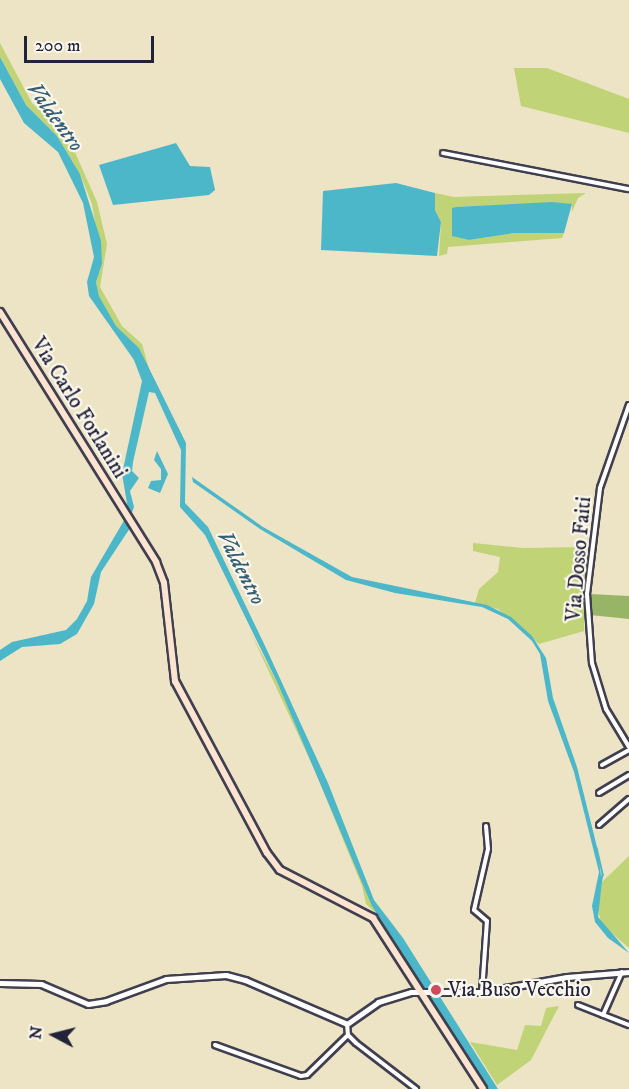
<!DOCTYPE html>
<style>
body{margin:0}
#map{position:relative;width:629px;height:1089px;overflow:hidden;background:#ece4c4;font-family:"IM FELL DW Pica",serif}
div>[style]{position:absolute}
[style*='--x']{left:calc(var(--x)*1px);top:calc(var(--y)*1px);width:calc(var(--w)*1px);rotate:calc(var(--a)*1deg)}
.green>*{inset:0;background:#c0d376}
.forest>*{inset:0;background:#98b567}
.water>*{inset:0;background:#4db7ca}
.stream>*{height:1.5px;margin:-0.75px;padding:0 0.75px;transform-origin:0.75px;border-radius:0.75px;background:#4db7ca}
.roads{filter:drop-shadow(2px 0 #403f50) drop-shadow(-2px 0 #403f50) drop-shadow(0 2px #403f50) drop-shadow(0 -2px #403f50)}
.minor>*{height:4px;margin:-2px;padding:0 2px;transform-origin:2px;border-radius:2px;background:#fff}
.tertiary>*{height:5px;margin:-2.5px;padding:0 2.5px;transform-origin:2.5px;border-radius:2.5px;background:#fff}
.secondary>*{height:6px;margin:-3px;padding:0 3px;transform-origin:3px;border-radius:3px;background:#fde4d0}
.dots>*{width:16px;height:16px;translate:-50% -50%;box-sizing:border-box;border:3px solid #fbf7ec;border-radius:50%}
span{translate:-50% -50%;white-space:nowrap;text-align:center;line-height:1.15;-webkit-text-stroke:4.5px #fbf7ec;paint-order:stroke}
.street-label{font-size:21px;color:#22223b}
.poi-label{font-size:21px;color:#22223b}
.left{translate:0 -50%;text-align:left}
.water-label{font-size:22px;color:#335e74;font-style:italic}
.north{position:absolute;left:24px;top:1005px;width:60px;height:60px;-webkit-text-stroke:4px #fbf7ec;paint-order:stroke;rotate:277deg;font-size:16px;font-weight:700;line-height:24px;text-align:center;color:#22223b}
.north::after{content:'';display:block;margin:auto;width:21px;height:27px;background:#22223b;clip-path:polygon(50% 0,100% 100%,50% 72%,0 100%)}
.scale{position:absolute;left:24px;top:36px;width:130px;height:27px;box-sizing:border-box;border:3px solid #22223b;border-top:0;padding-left:8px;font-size:18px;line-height:21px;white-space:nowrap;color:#22223b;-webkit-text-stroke:4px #fbf7ec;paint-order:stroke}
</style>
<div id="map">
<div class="green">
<div style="clip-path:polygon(0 43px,32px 103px,62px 131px,74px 150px,97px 202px,107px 244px,100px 287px,122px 326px,142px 344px,150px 372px,139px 348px,116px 326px,99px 296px,96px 282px,102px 264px,92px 204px,80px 174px,57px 136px,26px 105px,0 57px)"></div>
<div style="clip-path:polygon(514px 68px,547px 68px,629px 99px,629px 133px,521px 106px)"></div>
<div style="clip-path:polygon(435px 193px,454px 197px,586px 193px,578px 198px,572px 212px,572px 205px,456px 207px,462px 238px,469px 240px,515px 233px,564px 233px,562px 238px,448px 247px,447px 254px,439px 256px,441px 222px,435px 210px)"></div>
<div style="clip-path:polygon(473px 543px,523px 548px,587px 547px,584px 631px,539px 644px,498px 609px,475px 603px,479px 589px,498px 572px,500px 557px,473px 551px)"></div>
<div style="clip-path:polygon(251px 633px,278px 684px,378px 915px,366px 904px,362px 886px,315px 771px)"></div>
<div style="clip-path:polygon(629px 856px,629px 948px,601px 924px,598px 909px,602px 882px)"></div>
<div style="clip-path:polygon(559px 1006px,531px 1060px,497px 1085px,470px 1042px,517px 1050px,525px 1025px,541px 1026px,546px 1008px)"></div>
</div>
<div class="forest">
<div style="clip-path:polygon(590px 594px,629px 596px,629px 619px,590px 615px)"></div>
</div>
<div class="water">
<div style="clip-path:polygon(0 57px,26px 105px,57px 136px,80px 174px,101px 241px,102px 264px,96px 282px,99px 296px,116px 326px,139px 348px,186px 443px,185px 503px,208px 527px,266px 648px,328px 783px,374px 900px,403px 938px,498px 1089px,488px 1089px,372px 906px,278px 684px,205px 535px,180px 507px,181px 450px,155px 393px,149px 392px,133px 462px,132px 471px,139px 478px,130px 491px,134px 507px,131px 515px,128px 509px,122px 474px,142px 381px,134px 360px,89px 296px,87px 282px,94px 257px,83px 203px,58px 152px,24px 123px,0 79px)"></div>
<div style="clip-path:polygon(176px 143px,190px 166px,210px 167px,215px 190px,209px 195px,113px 205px,99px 165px)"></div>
<div style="clip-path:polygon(396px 183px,435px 193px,435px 210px,441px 222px,437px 256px,321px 250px,323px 191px)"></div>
<div style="clip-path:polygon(552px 202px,572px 204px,564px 233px,515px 233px,469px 240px,452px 236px,452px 208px,456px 207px)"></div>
<div style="clip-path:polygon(157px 451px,168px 474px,160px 493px,148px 488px,151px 481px,161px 480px,161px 469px,154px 460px)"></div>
<div style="clip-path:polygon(192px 477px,263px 527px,352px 577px,487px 605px,511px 617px,532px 636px,546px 658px,553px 698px,577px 767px,597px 847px,602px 882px,598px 917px,629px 953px,608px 938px,595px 922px,592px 906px,599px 872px,574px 772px,548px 701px,540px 654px,532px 641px,508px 619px,482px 607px,395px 593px,346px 580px,260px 529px,193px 482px)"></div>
<div style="clip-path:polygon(126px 517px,132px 525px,101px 572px,94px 604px,77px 634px,60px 644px,22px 647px,0 661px,0 650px,12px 642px,66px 630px,77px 619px,87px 601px,91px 577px)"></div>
</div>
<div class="stream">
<div style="--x:597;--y:848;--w:28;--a:77"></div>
<div style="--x:603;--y:875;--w:25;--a:102"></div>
</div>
<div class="roads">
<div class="minor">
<div style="--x:443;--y:153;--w:189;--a:11"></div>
<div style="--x:629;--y:405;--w:88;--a:109.3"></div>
<div style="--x:600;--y:488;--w:107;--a:97"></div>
<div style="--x:587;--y:594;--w:69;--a:85.9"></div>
<div style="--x:592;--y:663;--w:48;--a:73.1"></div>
<div style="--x:606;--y:709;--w:44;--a:58.8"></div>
<div style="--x:602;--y:765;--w:31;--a:-29"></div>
<div style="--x:599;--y:793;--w:35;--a:-31"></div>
<div style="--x:599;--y:825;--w:40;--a:-41"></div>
<div style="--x:482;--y:992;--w:71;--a:-86"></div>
<div style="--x:487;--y:921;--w:17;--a:-140"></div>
<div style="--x:474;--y:910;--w:63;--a:-77.1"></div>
<div style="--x:488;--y:849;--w:23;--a:-95"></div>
<div style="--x:578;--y:1005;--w:55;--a:21.4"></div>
<div style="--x:603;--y:1015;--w:47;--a:-66.2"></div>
<div style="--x:347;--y:1024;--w:11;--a:85"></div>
<div style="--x:348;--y:1035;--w:11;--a:45"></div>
<div style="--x:356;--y:1043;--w:76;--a:37.5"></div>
<div style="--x:215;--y:1045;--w:91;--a:19.8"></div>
<div style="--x:301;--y:1076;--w:6;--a:-9"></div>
<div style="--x:307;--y:1075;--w:57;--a:-44.3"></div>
</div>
<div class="tertiary">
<div style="--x:0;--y:983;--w:41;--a:1.4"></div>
<div style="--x:41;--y:984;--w:51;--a:23.1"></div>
<div style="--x:88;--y:1004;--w:18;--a:-9"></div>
<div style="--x:106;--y:1001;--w:64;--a:-20.1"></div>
<div style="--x:166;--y:979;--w:60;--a:-3.8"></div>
<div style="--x:226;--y:975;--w:20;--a:15"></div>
<div style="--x:245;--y:980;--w:111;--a:23.3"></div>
<div style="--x:347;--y:1024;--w:38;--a:-35"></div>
<div style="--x:378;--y:1002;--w:34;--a:-17"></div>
<div style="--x:411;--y:992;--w:71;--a:0"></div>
<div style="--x:482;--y:992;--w:86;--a:-10"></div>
<div style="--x:567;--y:977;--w:62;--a:-4.6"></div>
</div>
<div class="secondary">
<div style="--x:0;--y:312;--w:295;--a:58"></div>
<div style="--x:156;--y:562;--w:22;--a:69"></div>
<div style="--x:164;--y:583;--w:99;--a:83.6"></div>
<div style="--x:175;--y:681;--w:195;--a:61.9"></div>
<div style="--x:267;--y:853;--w:21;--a:53"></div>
<div style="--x:280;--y:870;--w:105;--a:27.3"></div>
<div style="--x:373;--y:918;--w:203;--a:57.2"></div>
</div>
</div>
<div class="dots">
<div style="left:436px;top:990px;background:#d1495b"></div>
</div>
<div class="street-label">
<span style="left:79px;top:408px;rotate:58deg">Via Carlo Forlanini</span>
<span style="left:579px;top:559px;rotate:-85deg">Via Dosso Faiti</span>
</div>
<div class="poi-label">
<span class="left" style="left:448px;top:990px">Via Buso Vecchio</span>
</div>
<div class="water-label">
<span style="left:55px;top:117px;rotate:54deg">Valdentro</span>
<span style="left:241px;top:568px;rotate:63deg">Valdentro</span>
</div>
<div class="north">N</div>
<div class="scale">200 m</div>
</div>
